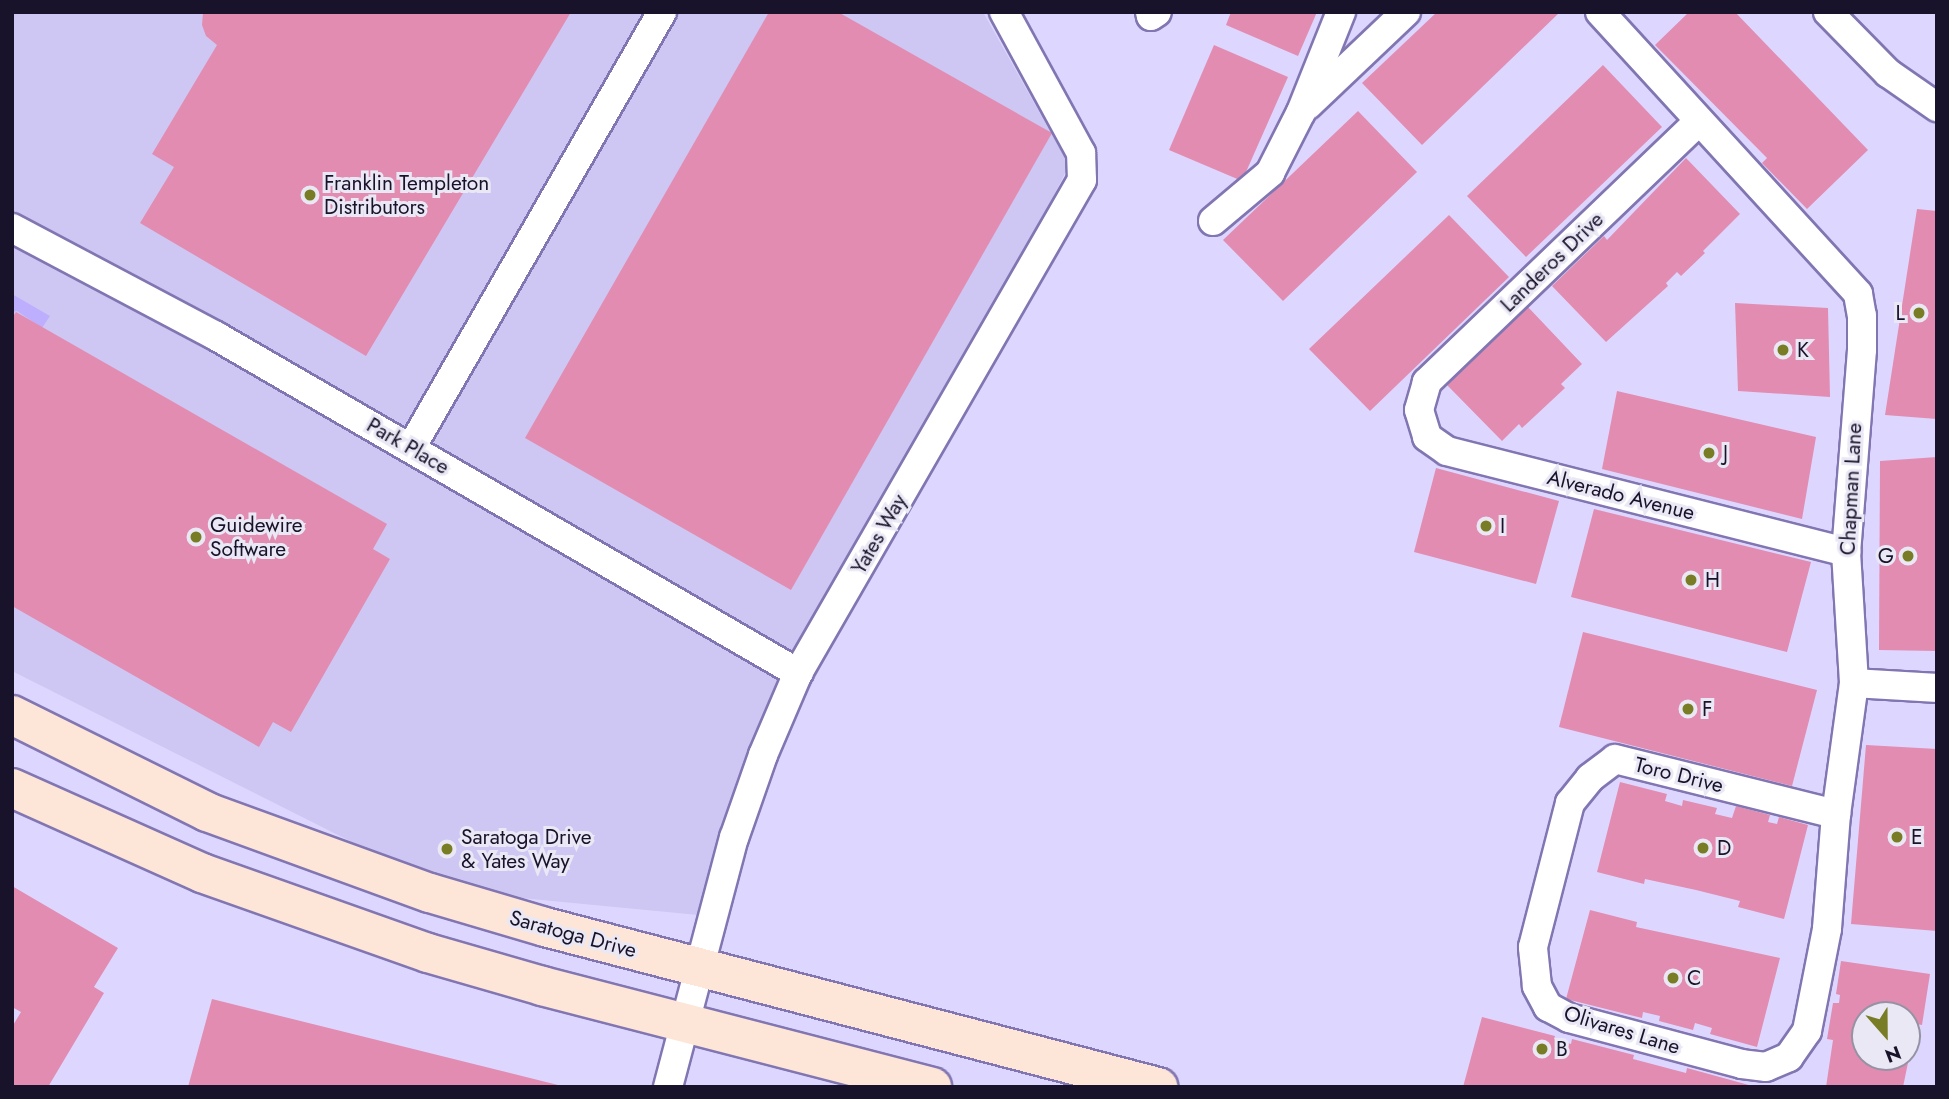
<!DOCTYPE html>
<style>
body{margin:0}
#map{position:relative;width:1949px;height:1099px;overflow:hidden;background:#ddd7ff;font-family:Jost,sans-serif}
div>[style]{position:absolute}
[style*='--x']{left:calc(var(--x)*1px);top:calc(var(--y)*1px);width:calc(var(--w)*1px);rotate:calc(var(--a)*1deg)}
.built>*{inset:0;background:#cec7f3}
.green>*{inset:0;background:#bdaffd}
.building>*{inset:0;background:#e28cb2}
.roads{filter:drop-shadow(2px 0 #8276b2) drop-shadow(-2px 0 #8276b2) drop-shadow(0 2px #8276b2) drop-shadow(0 -2px #8276b2)}
.minor>*{height:28px;margin:-14px;padding:0 14px;transform-origin:14px;border-radius:14px;background:#fff}
.secondary>*{height:38px;margin:-19px;padding:0 19px;transform-origin:19px;border-radius:19px;background:#fde6d8}
.dots>*{width:19px;height:19px;translate:-50% -50%;box-sizing:border-box;border:4px solid #eae8f5;border-radius:50%}
span{translate:-50% -50%;white-space:nowrap;text-align:center;line-height:1.15;-webkit-text-stroke:6px #eae8f5;paint-order:stroke}
.poi-label{font-size:21px;color:#18122a}
.left{translate:0 -50%;text-align:left}
.right{translate:-100% -50%;text-align:right}
.street-label{font-size:21px;color:#18122a}
.frame{position:absolute;inset:0;border:14px solid #18122a;pointer-events:none}
.north{position:absolute;left:1851px;top:1001px;width:70px;height:70px;box-sizing:border-box;background:#eae8f5;border:2px solid #9692a4;border-radius:50%;rotate:159deg;font-size:19px;font-weight:700;line-height:28px;text-align:center;color:#18122a}
.north::after{content:'';display:block;margin:auto;width:24px;height:32px;background:#787c25;clip-path:polygon(50% 0,100% 100%,50% 72%,0 100%)}
</style>
<div id="map">
<div class="built">
<div style="clip-path:polygon(12px 12px,983px 12px,1069px 165px,698px 915px,449px 891px,12px 671px)"></div>
</div>
<div class="green">
<div style="clip-path:polygon(12px 294px,50px 316px,42px 328px,17px 311px,12px 312px)"></div>
</div>
<div class="building">
<div style="clip-path:polygon(203px 12px,571px 12px,366px 356px,140px 223px,174px 167px,152px 154px,217px 45px,206px 36px,202px 25px)"></div>
<div style="clip-path:polygon(769px 12px,838px 12px,1052px 133px,791px 590px,525px 438px)"></div>
<div style="clip-path:polygon(1231px 12px,1317px 12px,1298px 56px,1226px 25px)"></div>
<div style="clip-path:polygon(1437px 12px,1560px 12px,1422px 145px,1362px 83px)"></div>
<div style="clip-path:polygon(1689px 12px,1735px 12px,1868px 150px,1807px 209px,1762px 163px,1767px 158px,1655px 45px)"></div>
<div style="clip-path:polygon(1214px 45px,1288px 77px,1242px 181px,1169px 150px)"></div>
<div style="clip-path:polygon(1603px 65px,1662px 127px,1526px 257px,1467px 196px)"></div>
<div style="clip-path:polygon(1358px 111px,1417px 172px,1283px 301px,1223px 240px)"></div>
<div style="clip-path:polygon(1686px 158px,1740px 214px,1703px 251px,1705px 253px,1681px 276px,1677px 272px,1666px 283px,1668px 286px,1606px 342px,1552px 286px,1604px 236px,1607px 240px)"></div>
<div style="clip-path:polygon(1917px 209px,1937px 211px,1937px 419px,1885px 415px)"></div>
<div style="clip-path:polygon(1449px 215px,1509px 277px,1370px 411px,1309px 349px)"></div>
<div style="clip-path:polygon(1735px 303px,1828px 308px,1830px 397px,1738px 391px)"></div>
<div style="clip-path:polygon(1528px 307px,1582px 364px,1561px 384px,1565px 388px,1522px 428px,1519px 424px,1502px 441px,1447px 385px)"></div>
<div style="clip-path:polygon(16px 312px,387px 524px,373px 549px,390px 559px,291px 732px,273px 722px,259px 747px,12px 606px,12px 318px)"></div>
<div style="clip-path:polygon(1617px 391px,1816px 437px,1802px 519px,1602px 469px)"></div>
<div style="clip-path:polygon(1937px 457px,1937px 651px,1879px 650px,1880px 461px)"></div>
<div style="clip-path:polygon(1436px 468px,1559px 501px,1536px 584px,1414px 552px)"></div>
<div style="clip-path:polygon(1594px 509px,1811px 562px,1787px 652px,1571px 597px)"></div>
<div style="clip-path:polygon(1583px 632px,1817px 690px,1792px 786px,1559px 727px)"></div>
<div style="clip-path:polygon(1866px 745px,1937px 749px,1937px 931px,1851px 924px)"></div>
<div style="clip-path:polygon(1620px 782px,1667px 794px,1665px 801px,1682px 806px,1683px 800px,1717px 808px,1715px 814px,1732px 818px,1736px 806px,1770px 815px,1768px 822px,1777px 824px,1779px 817px,1808px 825px,1784px 919px,1738px 907px,1740px 901px,1696px 890px,1645px 879px,1644px 884px,1597px 872px)"></div>
<div style="clip-path:polygon(12px 886px,118px 948px,94px 987px,104px 993px,48px 1087px,12px 1087px,12px 1027px,21px 1012px,12px 1007px)"></div>
<div style="clip-path:polygon(1590px 910px,1637px 922px,1636px 927px,1780px 958px,1757px 1047px,1710px 1034px,1712px 1028px,1695px 1023px,1693px 1030px,1659px 1021px,1660px 1016px,1643px 1012px,1642px 1018px,1566px 999px)"></div>
<div style="clip-path:polygon(evenodd,1841px 961px,1930px 974px,1922px 1025px,1916px 1024px,1903px 1087px,1826px 1087px,1833px 1040px,1827px 1039px,1833px 1003px,1839px 1003px,1840px 995px,1836px 994px,1841px 961px,1865px 1015px,1907px 1015px,1907px 1057px,1865px 1057px,1865px 1015px)"></div>
<div style="clip-path:polygon(212px 999px,562px 1086px,562px 1087px,188px 1087px)"></div>
<div style="clip-path:polygon(1482px 1017px,1555px 1036px,1554px 1039px,1571px 1044px,1572px 1039px,1634px 1055px,1633px 1059px,1686px 1073px,1687px 1068px,1756px 1087px,1463px 1087px)"></div>
</div>
<div class="roads">
<div class="minor">
<div style="--x:1150;--y:12;--w:4;--a:76"></div>
<div style="--x:1151;--y:16;--w:7;--a:-34"></div>
<div style="--x:1600;--y:12;--w:382;--a:47.5"></div>
<div style="--x:1858;--y:294;--w:22;--a:80"></div>
<div style="--x:1862;--y:316;--w:34;--a:90"></div>
<div style="--x:1862;--y:350;--w:203;--a:94.5"></div>
<div style="--x:1846;--y:552;--w:131;--a:86.5"></div>
<div style="--x:1854;--y:683;--w:132;--a:97.8"></div>
<div style="--x:1836;--y:814;--w:115;--a:94.5"></div>
<div style="--x:1827;--y:929;--w:104;--a:101.1"></div>
<div style="--x:1807;--y:1031;--w:32;--a:125"></div>
<div style="--x:1789;--y:1057;--w:25;--a:157"></div>
<div style="--x:1766;--y:1067;--w:24;--a:-173"></div>
<div style="--x:1742;--y:1064;--w:179;--a:-165.1"></div>
<div style="--x:1569;--y:1018;--w:24;--a:-152"></div>
<div style="--x:1548;--y:1007;--w:24;--a:-118"></div>
<div style="--x:1537;--y:986;--w:39;--a:-96"></div>
<div style="--x:1533;--y:947;--w:149;--a:-75.6"></div>
<div style="--x:1570;--y:803;--w:32;--a:-51"></div>
<div style="--x:1590;--y:778;--w:31;--a:-37"></div>
<div style="--x:1615;--y:759;--w:228;--a:14"></div>
<div style="--x:1828;--y:12;--w:86;--a:45.5"></div>
<div style="--x:1888;--y:73;--w:60;--a:34.8"></div>
<div style="--x:1308;--y:105;--w:135;--a:-43.5"></div>
<div style="--x:1698;--y:122;--w:376;--a:136.2"></div>
<div style="--x:1427;--y:382;--w:29;--a:106"></div>
<div style="--x:1419;--y:410;--w:28;--a:73"></div>
<div style="--x:1427;--y:437;--w:24;--a:35"></div>
<div style="--x:1447;--y:451;--w:412;--a:14.2"></div>
<div style="--x:1213;--y:221;--w:75;--a:-40.1"></div>
<div style="--x:1270;--y:173;--w:68;--a:-63.1"></div>
<div style="--x:1301;--y:112;--w:108;--a:-68.2"></div>
<div style="--x:12;--y:228;--w:231;--a:27.9"></div>
<div style="--x:216;--y:336;--w:673;--a:30.07"></div>
<div style="--x:411;--y:448;--w:503;--a:-60.07"></div>
<div style="--x:1854;--y:683;--w:83;--a:3.4"></div>
<div style="--x:668;--y:1087;--w:258;--a:-75.2"></div>
<div style="--x:734;--y:838;--w:88;--a:-70.7"></div>
<div style="--x:763;--y:755;--w:89;--a:-66.9"></div>
<div style="--x:798;--y:673;--w:569;--a:-60.06"></div>
<div style="--x:1082;--y:180;--w:27;--a:-92"></div>
<div style="--x:1081;--y:153;--w:161;--a:-118.6"></div>
</div>
<div class="secondary">
<div style="--x:12;--y:715;--w:218;--a:26.4"></div>
<div style="--x:207;--y:812;--w:237;--a:20"></div>
<div style="--x:430;--y:893;--w:120;--a:16.5"></div>
<div style="--x:545;--y:927;--w:634;--a:14.63"></div>
<div style="--x:12;--y:788;--w:208;--a:24.1"></div>
<div style="--x:202;--y:873;--w:240;--a:19.5"></div>
<div style="--x:428;--y:953;--w:119;--a:16.1"></div>
<div style="--x:542;--y:986;--w:403;--a:14.5"></div>
</div>
</div>
<div class="dots">
<div style="left:310px;top:195px;background:#787c25"></div>
<div style="left:1919px;top:313px;background:#787c25"></div>
<div style="left:1783px;top:350px;background:#787c25"></div>
<div style="left:1709px;top:453px;background:#787c25"></div>
<div style="left:1486px;top:526px;background:#787c25"></div>
<div style="left:196px;top:537px;background:#787c25"></div>
<div style="left:1908px;top:556px;background:#787c25"></div>
<div style="left:1691px;top:580px;background:#787c25"></div>
<div style="left:1688px;top:709px;background:#787c25"></div>
<div style="left:1897px;top:837px;background:#787c25"></div>
<div style="left:1703px;top:848px;background:#787c25"></div>
<div style="left:447px;top:849px;background:#787c25"></div>
<div style="left:1673px;top:978px;background:#787c25"></div>
<div style="left:1542px;top:1049px;background:#787c25"></div>
</div>
<div class="poi-label">
<span class="left" style="left:324px;top:195px">Franklin Templeton<br>Distributors</span>
<span class="right" style="left:1905px;top:313px">L</span>
<span class="left" style="left:1797px;top:350px">K</span>
<span class="left" style="left:1723px;top:453px">J</span>
<span class="left" style="left:210px;top:537px">Guidewire<br>Software</span>
<span class="left" style="left:1500px;top:526px">I</span>
<span class="right" style="left:1894px;top:556px">G</span>
<span class="left" style="left:1705px;top:580px">H</span>
<span class="left" style="left:1702px;top:709px">F</span>
<span class="left" style="left:461px;top:849px">Saratoga Drive<br>&amp; Yates Way</span>
<span class="left" style="left:1911px;top:837px">E</span>
<span class="left" style="left:1717px;top:848px">D</span>
<span class="left" style="left:1687px;top:978px">C</span>
<span class="left" style="left:1556px;top:1049px">B</span>
</div>
<div class="street-label">
<span style="left:1552px;top:262px;rotate:-44deg">Landeros Drive</span>
<span style="left:408px;top:446px;rotate:30deg">Park Place</span>
<span style="left:1851px;top:489px;rotate:-87deg">Chapman Lane</span>
<span style="left:1621px;top:495px;rotate:14deg">Alverado Avenue</span>
<span style="left:879px;top:534px;rotate:-60deg">Yates Way</span>
<span style="left:1679px;top:775px;rotate:14deg">Toro Drive</span>
<span style="left:573px;top:934px;rotate:15deg">Saratoga Drive</span>
<span style="left:1622px;top:1030px;rotate:17deg">Olivares Lane</span>
</div>
<div class="frame"></div>
<div class="north">N</div>
</div>
